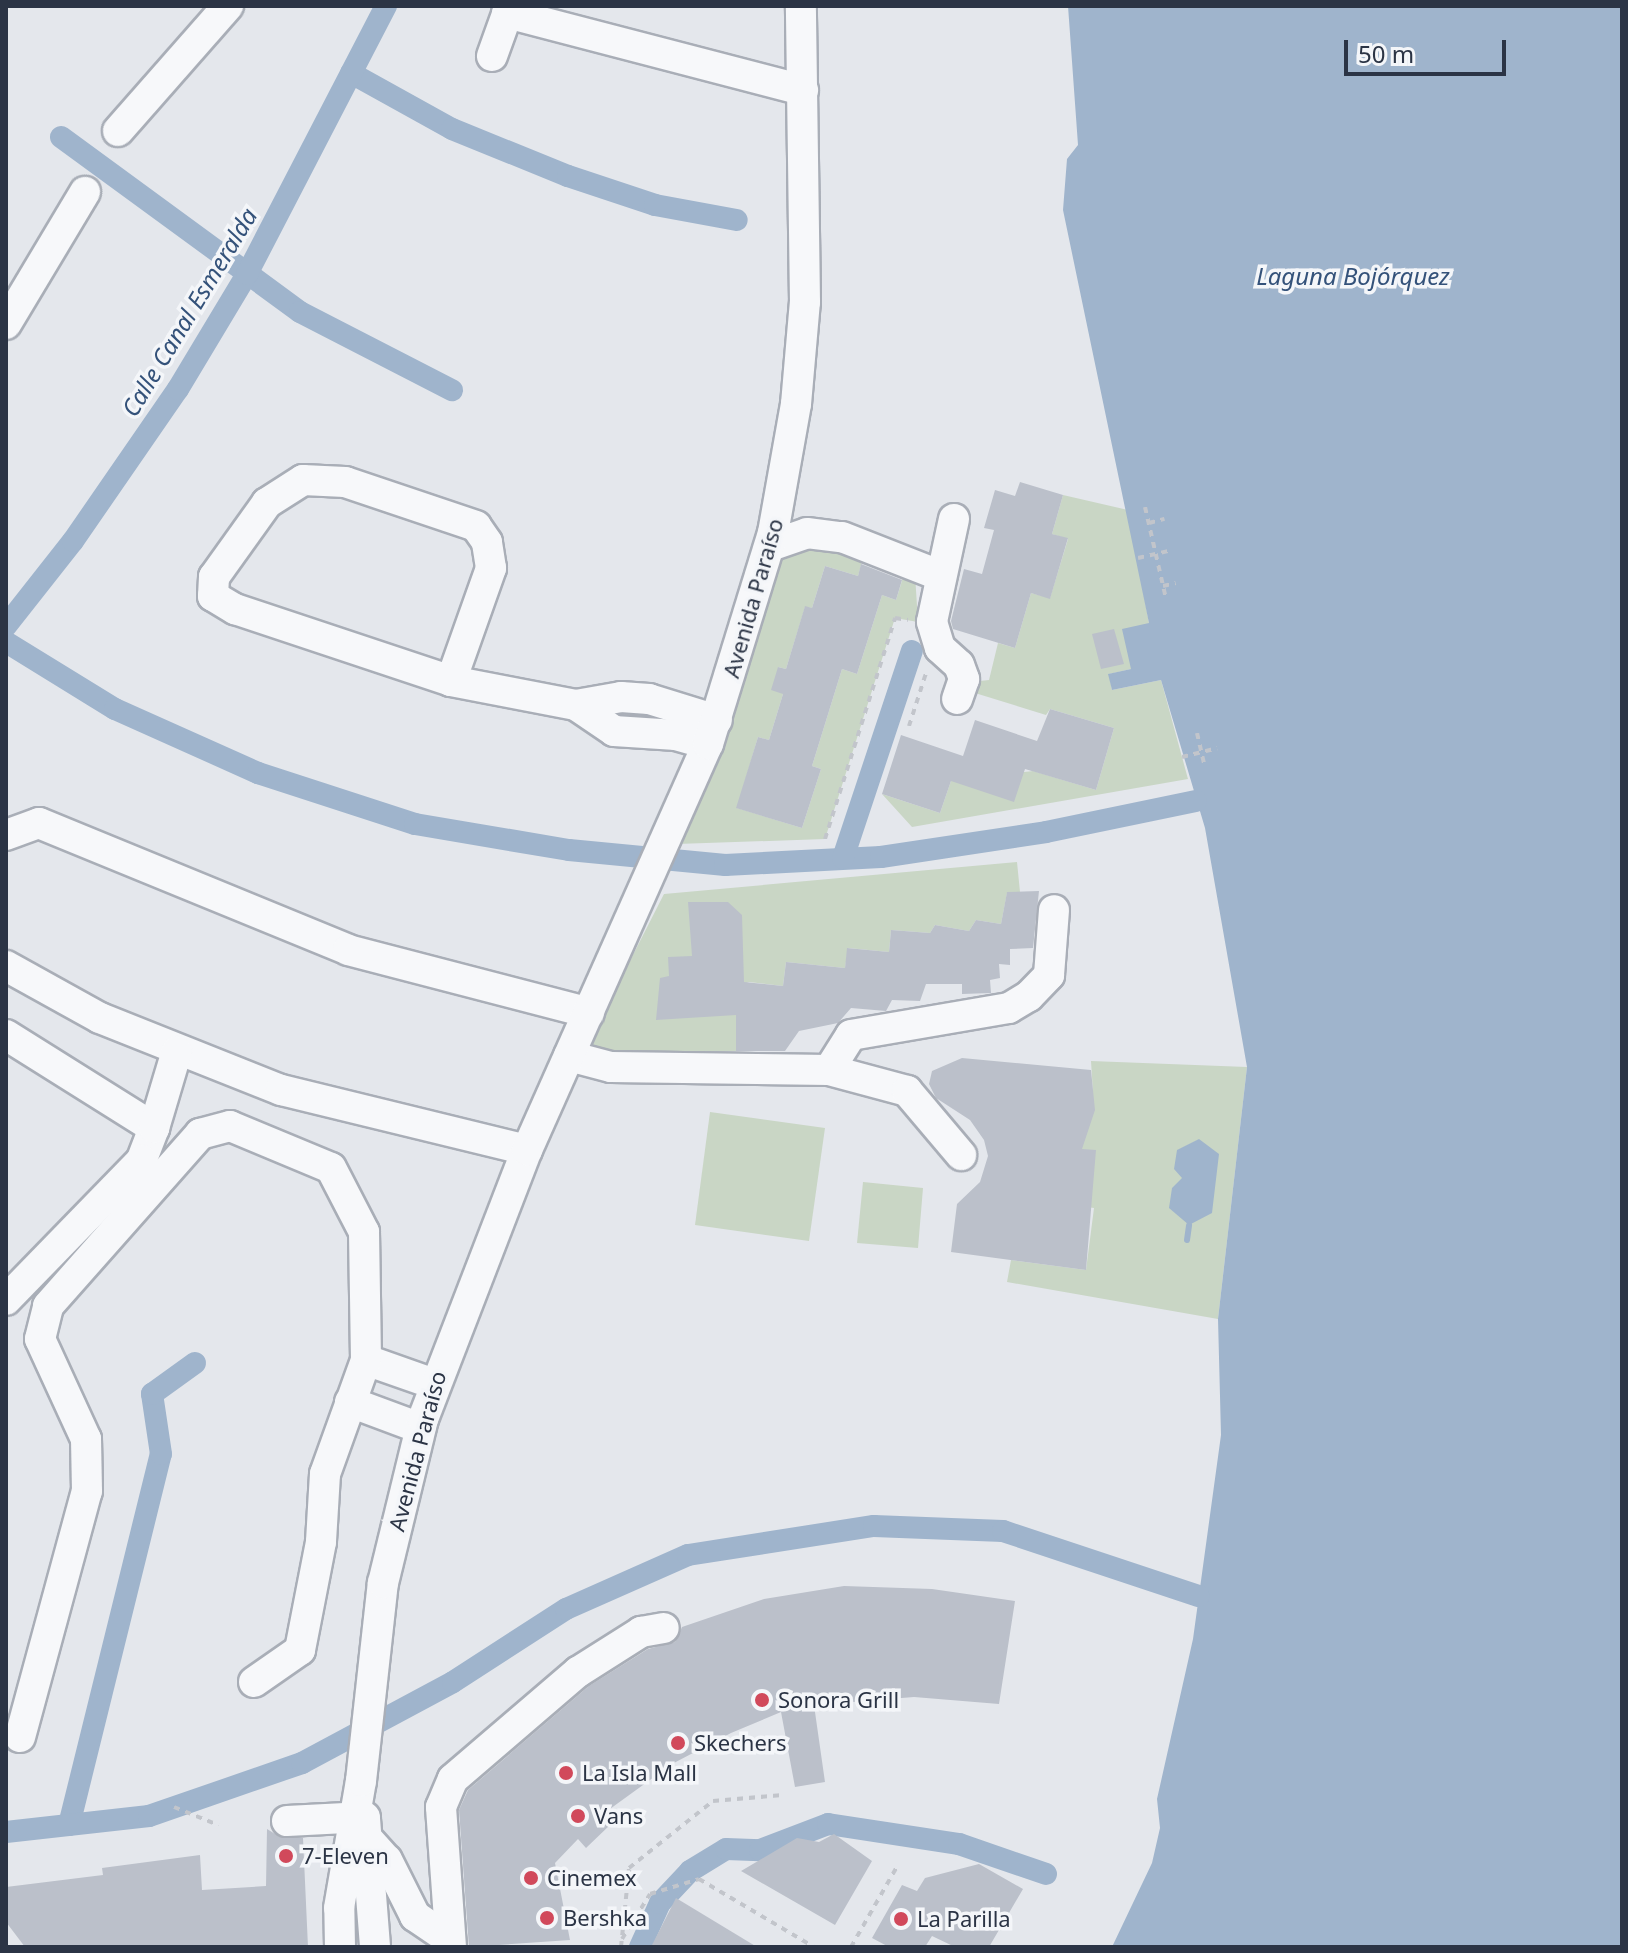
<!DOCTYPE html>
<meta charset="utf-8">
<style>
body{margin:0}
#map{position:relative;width:1628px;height:1953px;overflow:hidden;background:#e4e7ec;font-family:"Noto Sans",sans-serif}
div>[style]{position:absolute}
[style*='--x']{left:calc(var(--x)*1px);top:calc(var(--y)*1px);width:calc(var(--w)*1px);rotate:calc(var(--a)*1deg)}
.green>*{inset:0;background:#c9d6c5}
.water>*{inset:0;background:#9fb4cc}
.stream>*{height:6px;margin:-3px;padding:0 3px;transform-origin:3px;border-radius:3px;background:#9fb4cc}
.canal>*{height:22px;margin:-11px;padding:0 11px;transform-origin:11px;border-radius:11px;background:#9fb4cc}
.building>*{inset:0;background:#bbc0ca}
.path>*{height:4px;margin-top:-2px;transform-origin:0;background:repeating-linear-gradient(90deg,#c2c5cb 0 6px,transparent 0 12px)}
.roads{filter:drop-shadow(2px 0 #a9aeb7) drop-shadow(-2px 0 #a9aeb7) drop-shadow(0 2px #a9aeb7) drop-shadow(0 -2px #a9aeb7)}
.minor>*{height:30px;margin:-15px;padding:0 15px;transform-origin:15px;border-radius:15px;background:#f7f8fa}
.dots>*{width:22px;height:22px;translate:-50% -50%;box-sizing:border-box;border:4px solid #f4f6f9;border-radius:50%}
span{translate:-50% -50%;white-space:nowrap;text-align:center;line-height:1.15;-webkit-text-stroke:7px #f4f6f9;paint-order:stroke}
.street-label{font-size:22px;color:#2b3445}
.poi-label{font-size:22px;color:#2b3445}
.left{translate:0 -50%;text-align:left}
.water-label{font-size:24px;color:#34527a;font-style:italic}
.frame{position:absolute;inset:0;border:8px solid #2b3445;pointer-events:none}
.scale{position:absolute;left:1344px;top:40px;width:162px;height:36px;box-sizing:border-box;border:4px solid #2b3445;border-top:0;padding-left:10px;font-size:24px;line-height:28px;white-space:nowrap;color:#2b3445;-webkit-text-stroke:6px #f4f6f9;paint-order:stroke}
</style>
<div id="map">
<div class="green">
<div style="clip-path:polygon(1063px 495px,1128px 510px,1149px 623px,1131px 669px,1109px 674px,1112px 690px,1161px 680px,1188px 779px,912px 827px,882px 794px,940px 813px,951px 781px,1033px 771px,1096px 790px,1114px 728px,1050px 709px,1046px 715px,975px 693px,980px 681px,989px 680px,998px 643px,1015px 648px,1031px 593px,1050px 598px,1068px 539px,1052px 534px)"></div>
<div style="clip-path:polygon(813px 543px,863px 558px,858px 576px,825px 566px,812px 608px,805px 607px,786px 669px,778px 667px,783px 694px,769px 740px,758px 737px,737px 808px,802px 828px,821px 769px,812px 766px,842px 669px,857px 674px,882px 595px,896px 600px,905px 571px,915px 574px,918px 622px,895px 618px,825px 839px,677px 844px,776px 562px,793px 548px)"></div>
<div style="clip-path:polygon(1017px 862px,1020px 892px,1007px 893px,1001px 924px,976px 920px,969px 931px,935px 925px,930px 933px,891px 930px,889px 952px,848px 948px,845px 968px,786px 962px,783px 986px,749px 982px,736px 987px,736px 1051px,584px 1051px,664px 894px)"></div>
<div style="clip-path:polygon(1091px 1061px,1247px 1067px,1218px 1319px,1007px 1282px,1011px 1260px,1086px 1270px,1094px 1208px,999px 1196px,1065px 1094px,1093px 1093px)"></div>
<div style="clip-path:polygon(710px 1112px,825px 1128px,809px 1241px,695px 1225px)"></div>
<div style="clip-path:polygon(863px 1182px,923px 1188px,918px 1248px,857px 1243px)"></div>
</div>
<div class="water">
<div style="clip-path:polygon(1068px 6px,1622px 6px,1622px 1947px,1112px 1947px,1152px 1863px,1160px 1828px,1157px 1799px,1193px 1639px,1221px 1435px,1218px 1319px,1247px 1067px,1205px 828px,1161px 680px,1112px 690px,1108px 674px,1131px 669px,1122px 629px,1149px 623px,1063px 210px,1067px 159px,1078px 145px)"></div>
<div style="clip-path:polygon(1199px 1139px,1219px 1154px,1212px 1213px,1189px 1225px,1169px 1208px,1172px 1188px,1182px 1178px,1174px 1169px,1177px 1150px)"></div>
</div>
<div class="stream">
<div style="--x:1187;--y:1240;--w:15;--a:-82"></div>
</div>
<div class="canal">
<div style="--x:351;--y:73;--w:115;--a:29"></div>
<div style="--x:452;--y:129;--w:125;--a:22.1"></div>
<div style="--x:568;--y:176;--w:92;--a:18.4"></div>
<div style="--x:655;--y:205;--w:83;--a:10.4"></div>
<div style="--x:61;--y:137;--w:296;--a:36.2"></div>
<div style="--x:300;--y:312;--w:171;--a:27.2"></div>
<div style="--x:6;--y:626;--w:108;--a:-51.8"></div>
<div style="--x:73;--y:541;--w:185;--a:-55.4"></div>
<div style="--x:178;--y:389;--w:134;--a:-59"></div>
<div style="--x:247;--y:274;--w:302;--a:-62.6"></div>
<div style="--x:6;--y:642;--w:128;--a:31.6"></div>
<div style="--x:115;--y:709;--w:157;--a:24.1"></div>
<div style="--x:258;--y:773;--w:165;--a:18"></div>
<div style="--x:415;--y:824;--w:156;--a:9.6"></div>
<div style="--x:569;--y:850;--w:157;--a:5.5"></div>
<div style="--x:725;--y:865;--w:156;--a:-2.9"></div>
<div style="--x:881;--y:857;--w:167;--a:-8.6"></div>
<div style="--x:1046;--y:832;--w:153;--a:-11.7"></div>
<div style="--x:843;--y:858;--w:218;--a:-71.6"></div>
<div style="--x:69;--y:1825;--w:382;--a:-76.1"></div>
<div style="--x:161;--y:1454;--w:61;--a:-98.5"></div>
<div style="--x:152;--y:1394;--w:53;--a:-35.8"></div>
<div style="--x:6;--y:1832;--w:144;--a:-6.4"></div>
<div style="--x:149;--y:1816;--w:162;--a:-19.1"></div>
<div style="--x:302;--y:1763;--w:171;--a:-28.2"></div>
<div style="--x:453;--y:1682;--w:135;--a:-32.9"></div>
<div style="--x:566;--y:1609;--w:133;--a:-23.9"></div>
<div style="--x:688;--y:1555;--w:188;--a:-8.9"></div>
<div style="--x:874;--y:1526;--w:129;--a:2.2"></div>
<div style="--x:1003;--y:1531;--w:206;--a:18.4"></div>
<div style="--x:640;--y:1947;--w:48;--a:-65.6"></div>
<div style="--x:660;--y:1903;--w:44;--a:-46.8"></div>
<div style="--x:690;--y:1871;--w:42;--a:-31.4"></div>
<div style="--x:726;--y:1849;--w:34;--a:2"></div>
<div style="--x:760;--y:1850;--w:73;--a:-20.9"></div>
<div style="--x:828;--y:1824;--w:133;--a:8.7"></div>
<div style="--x:959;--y:1844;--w:92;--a:19"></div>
</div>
<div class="building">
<div style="clip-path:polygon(1020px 482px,1063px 495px,1052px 534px,1068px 538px,1050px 599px,1031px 593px,1015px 648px,953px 629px,951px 621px,964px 569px,982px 574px,994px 530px,984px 528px,995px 490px,1015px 496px)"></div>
<div style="clip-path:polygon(861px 564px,902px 580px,896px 600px,882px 595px,857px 674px,842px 669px,812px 766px,821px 769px,802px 828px,736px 808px,758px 737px,769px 740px,783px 694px,771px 690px,778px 667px,786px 669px,805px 606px,812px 608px,825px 566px,858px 576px)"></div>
<div style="clip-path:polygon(1114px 629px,1124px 664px,1101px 669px,1092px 634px)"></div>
<div style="clip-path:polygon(1050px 709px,1114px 728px,1096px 790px,1025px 769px,1014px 802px,951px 781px,940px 813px,882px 794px,901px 735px,963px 756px,975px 720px,1037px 741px)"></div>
<div style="clip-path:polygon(1039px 891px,1033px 948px,1010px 949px,1010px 965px,999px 964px,1000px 978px,990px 980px,991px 993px,962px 994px,962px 984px,926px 984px,920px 1001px,892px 1000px,886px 1011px,851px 1008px,838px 1023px,799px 1031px,785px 1051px,736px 1051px,736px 1015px,656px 1020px,660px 978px,669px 976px,668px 957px,692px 956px,688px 902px,728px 902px,742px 915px,744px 982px,783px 986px,786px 962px,845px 968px,847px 948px,889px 952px,891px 930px,930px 933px,935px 925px,969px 931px,976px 920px,1001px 924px,1007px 892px)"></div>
<div style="clip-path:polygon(962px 1058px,1091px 1070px,1095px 1110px,1082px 1149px,1096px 1150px,1086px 1270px,951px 1252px,957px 1204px,980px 1182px,988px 1156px,984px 1140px,970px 1120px,936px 1098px,929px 1084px,932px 1071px)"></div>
<div style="clip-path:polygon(844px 1586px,932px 1589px,1015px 1601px,999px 1704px,914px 1697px,814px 1705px,825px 1782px,795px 1787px,781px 1712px,731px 1733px,672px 1764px,603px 1814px,610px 1825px,586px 1848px,578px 1839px,555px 1863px,570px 1940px,469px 1947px,459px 1810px,468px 1790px,589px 1686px,648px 1649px,675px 1642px,682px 1627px,764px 1599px)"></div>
<div style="clip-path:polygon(267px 1829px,280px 1837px,303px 1838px,308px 1947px,25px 1947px,6px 1922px,6px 1887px,103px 1875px,102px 1868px,200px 1855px,202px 1890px,266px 1886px)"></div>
<div style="clip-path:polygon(834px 1834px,872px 1861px,835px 1925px,741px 1871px,797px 1838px,819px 1842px)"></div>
<div style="clip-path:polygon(979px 1864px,1023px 1889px,989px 1947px,955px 1947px,932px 1936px,925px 1947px,889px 1947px,872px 1938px,902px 1885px,917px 1891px,925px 1878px)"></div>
<div style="clip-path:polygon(676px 1898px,757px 1947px,651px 1947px)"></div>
</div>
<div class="path">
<div style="--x:1145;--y:507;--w:94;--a:77.1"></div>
<div style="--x:1149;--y:523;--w:16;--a:-15"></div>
<div style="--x:1138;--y:558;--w:35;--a:-13"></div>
<div style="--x:1163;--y:586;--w:13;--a:-13"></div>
<div style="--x:909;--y:726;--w:59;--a:-72.2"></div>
<div style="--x:1197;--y:733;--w:35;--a:77"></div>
<div style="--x:1182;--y:757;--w:36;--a:-14"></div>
<div style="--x:825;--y:839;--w:232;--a:-72.4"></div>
<div style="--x:895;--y:618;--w:13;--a:9"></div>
<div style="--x:174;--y:1807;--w:48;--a:22.2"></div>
<div style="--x:622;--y:1939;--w:53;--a:-58.1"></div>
<div style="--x:650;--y:1894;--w:51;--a:-17"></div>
<div style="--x:699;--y:1879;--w:134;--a:30.6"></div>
<div style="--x:621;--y:1947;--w:79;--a:-84.2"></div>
<div style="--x:629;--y:1868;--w:107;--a:-38.6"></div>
<div style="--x:713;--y:1801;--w:70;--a:-4.9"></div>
<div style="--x:851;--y:1947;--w:95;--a:-60.2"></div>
</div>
<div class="roads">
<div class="minor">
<div style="--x:507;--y:13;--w:306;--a:14.6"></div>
<div style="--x:492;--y:56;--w:53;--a:-70.2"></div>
<div style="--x:118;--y:131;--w:167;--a:-48.7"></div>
<div style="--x:6;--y:324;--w:154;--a:-59.1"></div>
<div style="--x:954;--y:519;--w:105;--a:102.1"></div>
<div style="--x:932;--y:622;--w:27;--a:73"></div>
<div style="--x:940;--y:648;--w:25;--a:42"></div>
<div style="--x:959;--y:665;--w:15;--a:70"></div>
<div style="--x:964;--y:679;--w:21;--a:109"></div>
<div style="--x:770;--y:546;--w:39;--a:-19"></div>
<div style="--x:807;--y:533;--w:35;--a:7"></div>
<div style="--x:842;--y:537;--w:104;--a:21.4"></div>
<div style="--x:451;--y:681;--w:120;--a:-70.5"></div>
<div style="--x:491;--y:568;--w:26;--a:-99"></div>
<div style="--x:487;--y:542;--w:19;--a:-125"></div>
<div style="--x:476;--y:526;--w:138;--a:-161.4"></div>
<div style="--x:345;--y:482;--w:42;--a:-177.3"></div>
<div style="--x:303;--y:480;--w:43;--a:147.4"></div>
<div style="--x:267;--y:503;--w:91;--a:125.6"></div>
<div style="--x:214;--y:577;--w:19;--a:93"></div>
<div style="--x:213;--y:596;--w:26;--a:31"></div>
<div style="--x:235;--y:609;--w:228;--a:18.4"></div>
<div style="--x:451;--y:681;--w:127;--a:10.9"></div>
<div style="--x:576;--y:705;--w:46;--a:-10.1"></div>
<div style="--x:621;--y:697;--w:28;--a:4"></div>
<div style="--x:649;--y:699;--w:71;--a:17.2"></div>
<div style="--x:576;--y:705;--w:46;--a:34.4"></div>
<div style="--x:614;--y:731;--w:62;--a:3.7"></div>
<div style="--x:676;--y:735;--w:33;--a:16"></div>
<div style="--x:6;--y:835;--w:35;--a:-20"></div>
<div style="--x:39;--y:823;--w:334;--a:22.3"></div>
<div style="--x:348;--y:950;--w:249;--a:14.6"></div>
<div style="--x:6;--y:966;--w:107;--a:29"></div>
<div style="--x:100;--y:1018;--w:195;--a:21.7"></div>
<div style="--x:281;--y:1090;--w:253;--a:13.7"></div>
<div style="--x:6;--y:1035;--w:175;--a:32.1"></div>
<div style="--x:154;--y:1128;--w:34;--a:111"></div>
<div style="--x:142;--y:1160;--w:195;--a:134.2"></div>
<div style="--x:569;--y:1056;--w:43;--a:14.7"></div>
<div style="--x:611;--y:1067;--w:218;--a:0.8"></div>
<div style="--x:829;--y:1070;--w:81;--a:15.1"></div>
<div style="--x:907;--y:1091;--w:84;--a:49.8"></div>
<div style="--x:829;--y:1070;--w:41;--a:-57.8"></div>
<div style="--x:851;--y:1035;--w:160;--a:-9.7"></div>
<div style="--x:1009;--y:1008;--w:23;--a:-31"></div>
<div style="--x:1029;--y:996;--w:29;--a:-46"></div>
<div style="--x:1049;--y:975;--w:65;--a:-85.6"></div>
<div style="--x:154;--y:1128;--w:80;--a:-73.4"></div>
<div style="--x:366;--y:1360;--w:72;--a:19.4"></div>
<div style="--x:350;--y:1402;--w:75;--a:20.4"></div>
<div style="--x:20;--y:1737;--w:255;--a:-74.8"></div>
<div style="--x:87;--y:1491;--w:52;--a:-91.1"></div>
<div style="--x:86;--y:1439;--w:110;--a:-114.7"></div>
<div style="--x:40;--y:1339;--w:34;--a:-76"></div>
<div style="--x:48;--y:1306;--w:230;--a:-48.5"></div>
<div style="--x:200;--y:1134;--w:31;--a:-15"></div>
<div style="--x:230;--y:1126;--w:109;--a:22.6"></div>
<div style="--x:331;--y:1168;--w:72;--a:62.7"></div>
<div style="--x:364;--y:1232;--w:128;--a:89.1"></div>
<div style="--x:366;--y:1360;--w:121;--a:109.8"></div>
<div style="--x:325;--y:1474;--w:68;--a:93.4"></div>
<div style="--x:321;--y:1542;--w:110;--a:101"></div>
<div style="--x:300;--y:1650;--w:56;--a:145.2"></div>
<div style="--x:365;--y:1819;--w:128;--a:85.5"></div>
<div style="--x:287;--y:1821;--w:78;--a:-2.9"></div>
<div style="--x:366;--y:1837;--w:31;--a:48"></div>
<div style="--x:387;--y:1860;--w:63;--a:63.4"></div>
<div style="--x:415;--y:1916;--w:42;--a:34.4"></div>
<div style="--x:340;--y:1947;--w:39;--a:-91"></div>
<div style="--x:339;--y:1908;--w:129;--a:-80.2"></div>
<div style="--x:361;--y:1781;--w:199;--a:-83.7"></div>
<div style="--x:383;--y:1583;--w:169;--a:-76.3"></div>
<div style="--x:423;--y:1419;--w:288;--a:-68.9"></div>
<div style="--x:527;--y:1150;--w:445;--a:-66"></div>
<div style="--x:708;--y:744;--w:221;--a:-72.9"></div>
<div style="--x:773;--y:533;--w:131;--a:-79.9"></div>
<div style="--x:796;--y:404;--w:102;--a:-85"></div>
<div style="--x:805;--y:302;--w:296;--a:-90.8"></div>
<div style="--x:451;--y:1947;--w:140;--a:-94.1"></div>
<div style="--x:441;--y:1807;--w:30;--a:-67"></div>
<div style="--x:453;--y:1779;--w:165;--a:-40.6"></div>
<div style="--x:578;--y:1672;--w:75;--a:-32.4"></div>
<div style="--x:641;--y:1632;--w:23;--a:-10"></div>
</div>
</div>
<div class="dots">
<div style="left:762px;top:1700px;background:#d1495b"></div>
<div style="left:678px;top:1743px;background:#d1495b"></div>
<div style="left:566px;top:1773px;background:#d1495b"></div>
<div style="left:578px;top:1816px;background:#d1495b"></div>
<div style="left:286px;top:1856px;background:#d1495b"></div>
<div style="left:531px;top:1878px;background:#d1495b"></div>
<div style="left:547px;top:1918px;background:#d1495b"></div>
<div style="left:901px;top:1919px;background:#d1495b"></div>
</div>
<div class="street-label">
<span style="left:753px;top:598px;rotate:-74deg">Avenida Paraíso</span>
<span style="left:417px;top:1451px;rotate:-75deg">Avenida Paraíso</span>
</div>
<div class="poi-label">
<span class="left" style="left:778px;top:1700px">Sonora Grill</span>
<span class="left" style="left:694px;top:1743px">Skechers</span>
<span class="left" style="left:582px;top:1773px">La Isla Mall</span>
<span class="left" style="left:594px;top:1816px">Vans</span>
<span class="left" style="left:302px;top:1856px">7-Eleven</span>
<span class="left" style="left:547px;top:1878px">Cinemex</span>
<span class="left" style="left:563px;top:1918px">Bershka</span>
<span class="left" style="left:917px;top:1919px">La Parilla</span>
</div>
<div class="water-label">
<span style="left:1353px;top:276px">Laguna Bojórquez</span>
<span style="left:189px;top:312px;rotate:-59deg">Calle Canal Esmeralda</span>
</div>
<div class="frame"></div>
<div class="scale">50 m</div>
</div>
